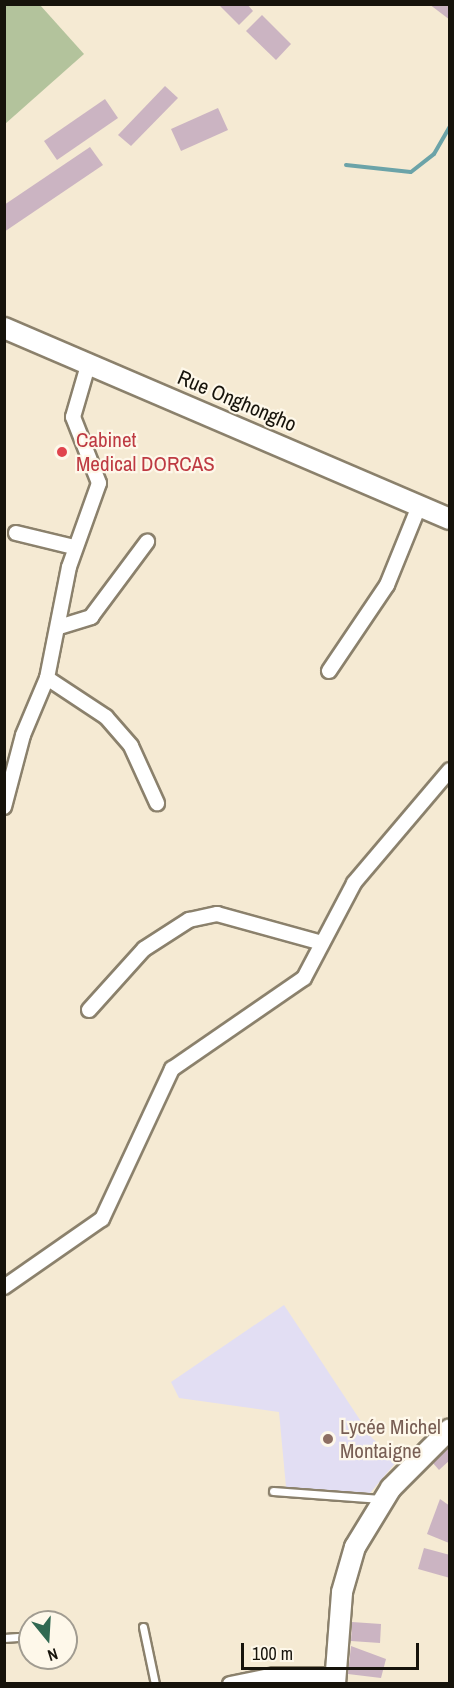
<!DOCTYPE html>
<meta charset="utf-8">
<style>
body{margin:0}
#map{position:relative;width:454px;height:1688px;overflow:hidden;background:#f5ead3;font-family:"Archivo Narrow",sans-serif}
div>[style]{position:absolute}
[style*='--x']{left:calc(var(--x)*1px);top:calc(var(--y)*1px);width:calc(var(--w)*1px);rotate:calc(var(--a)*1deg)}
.education>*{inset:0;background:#e2def3}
.green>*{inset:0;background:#b3c39c}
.stream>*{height:4px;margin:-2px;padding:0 2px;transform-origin:2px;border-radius:2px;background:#6ba3a8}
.building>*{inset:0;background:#cbb4c2}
.roads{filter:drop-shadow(2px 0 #8b816c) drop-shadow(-2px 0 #8b816c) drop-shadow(0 2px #8b816c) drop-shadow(0 -2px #8b816c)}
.service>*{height:7px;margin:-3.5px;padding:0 3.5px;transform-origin:3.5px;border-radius:3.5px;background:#fff}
.minor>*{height:14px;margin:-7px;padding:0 7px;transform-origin:7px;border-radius:7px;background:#fff}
.secondary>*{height:20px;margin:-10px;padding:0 10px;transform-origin:10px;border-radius:10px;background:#fff}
.dots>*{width:16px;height:16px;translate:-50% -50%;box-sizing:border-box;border:3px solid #fef8ea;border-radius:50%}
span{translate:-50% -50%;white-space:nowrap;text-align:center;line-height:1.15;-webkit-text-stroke:4.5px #fef8ea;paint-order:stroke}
.street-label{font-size:21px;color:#16130b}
.health-label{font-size:21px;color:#be3a42}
.left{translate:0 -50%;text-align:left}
.education-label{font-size:21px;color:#785e54}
.frame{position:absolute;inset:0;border:6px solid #16130b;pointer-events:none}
.north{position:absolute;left:18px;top:1610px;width:60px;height:60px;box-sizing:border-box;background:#fef8ea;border:2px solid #a19c91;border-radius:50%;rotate:162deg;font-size:16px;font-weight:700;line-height:24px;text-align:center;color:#16130b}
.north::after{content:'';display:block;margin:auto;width:21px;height:27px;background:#316952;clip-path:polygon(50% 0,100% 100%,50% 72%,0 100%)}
.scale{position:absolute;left:241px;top:1643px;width:178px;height:27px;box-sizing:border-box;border:3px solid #16130b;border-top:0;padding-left:8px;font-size:18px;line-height:21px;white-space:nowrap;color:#16130b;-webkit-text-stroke:4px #fef8ea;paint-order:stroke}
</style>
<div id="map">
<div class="education">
<div style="clip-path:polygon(284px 1305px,372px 1438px,397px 1461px,370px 1493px,286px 1487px,279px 1412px,179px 1398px,171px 1382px)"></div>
</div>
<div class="green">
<div style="clip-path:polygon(5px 4px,40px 5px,84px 54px,5px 124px)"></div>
</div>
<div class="stream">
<div style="--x:346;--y:165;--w:65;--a:6.1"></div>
<div style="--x:411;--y:172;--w:29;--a:-38"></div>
<div style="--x:434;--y:154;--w:32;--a:-60"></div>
</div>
<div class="building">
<div style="clip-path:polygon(218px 4px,247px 4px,253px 11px,239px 25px)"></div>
<div style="clip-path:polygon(429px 4px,450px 4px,450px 20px)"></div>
<div style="clip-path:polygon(262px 15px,291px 44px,276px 60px,246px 31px)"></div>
<div style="clip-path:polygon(165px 86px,178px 98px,131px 146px,118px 135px)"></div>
<div style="clip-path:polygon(105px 99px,118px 118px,57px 160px,44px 141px)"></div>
<div style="clip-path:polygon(218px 108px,228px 130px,181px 151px,171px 129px)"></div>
<div style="clip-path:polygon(90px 147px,103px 165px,4px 232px,4px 205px)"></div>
<div style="clip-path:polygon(450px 1446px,450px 1460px,439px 1470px,432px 1462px)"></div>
<div style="clip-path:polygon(440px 1499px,450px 1506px,449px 1543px,427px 1534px)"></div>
<div style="clip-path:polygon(424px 1548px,450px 1555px,450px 1578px,418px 1569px)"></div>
<div style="clip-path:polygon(352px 1622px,381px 1624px,380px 1643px,351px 1641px)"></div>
<div style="clip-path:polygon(351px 1646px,386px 1659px,381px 1678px,348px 1674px)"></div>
</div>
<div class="roads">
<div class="service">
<div style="--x:273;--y:1491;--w:108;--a:4.2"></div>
<div style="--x:143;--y:1627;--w:58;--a:78.1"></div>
<div style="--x:4;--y:1638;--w:14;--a:-4"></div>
</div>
<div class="minor">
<div style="--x:16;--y:533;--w:60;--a:13.6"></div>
<div style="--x:59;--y:627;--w:34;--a:-17"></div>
<div style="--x:91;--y:617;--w:94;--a:-53.3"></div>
<div style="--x:329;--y:671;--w:104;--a:-56"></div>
<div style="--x:387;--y:585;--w:85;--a:-67.9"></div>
<div style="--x:47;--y:678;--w:71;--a:33.5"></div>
<div style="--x:106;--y:717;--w:38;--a:49"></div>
<div style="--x:131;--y:746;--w:63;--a:65.5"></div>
<div style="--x:4;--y:807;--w:74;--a:-75.2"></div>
<div style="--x:23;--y:735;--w:62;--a:-67.2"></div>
<div style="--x:47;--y:678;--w:113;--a:-78.8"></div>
<div style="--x:69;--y:567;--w:89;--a:-70.3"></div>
<div style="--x:99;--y:483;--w:71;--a:-111.5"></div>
<div style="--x:73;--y:417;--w:57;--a:-73.8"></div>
<div style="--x:89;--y:1010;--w:82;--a:-48"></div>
<div style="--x:144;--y:949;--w:54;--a:-32.8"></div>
<div style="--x:189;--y:920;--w:29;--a:-12"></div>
<div style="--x:217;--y:914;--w:109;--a:15.4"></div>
<div style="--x:4;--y:1287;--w:119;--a:-34.8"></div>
<div style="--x:102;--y:1219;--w:166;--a:-65"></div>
<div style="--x:172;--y:1069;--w:160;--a:-34.6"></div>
<div style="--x:304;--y:978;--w:107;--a:-62.2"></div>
<div style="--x:354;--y:883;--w:148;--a:-49.7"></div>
<div style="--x:230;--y:1684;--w:46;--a:-11.3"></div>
<div style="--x:275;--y:1675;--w:61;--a:0"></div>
</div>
<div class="secondary">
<div style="--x:4;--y:328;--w:485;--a:23.2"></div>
<div style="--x:335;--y:1684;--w:92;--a:-85.6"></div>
<div style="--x:342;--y:1592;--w:47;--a:-73.9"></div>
<div style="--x:355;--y:1547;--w:69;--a:-58.6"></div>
<div style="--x:391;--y:1488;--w:83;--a:-45"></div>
</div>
</div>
<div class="dots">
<div style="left:62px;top:452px;background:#e0444e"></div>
<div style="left:328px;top:1439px;background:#8d6e63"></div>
</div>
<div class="street-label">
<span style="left:237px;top:401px;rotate:23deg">Rue Onghongho</span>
</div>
<div class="health-label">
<span class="left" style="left:76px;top:452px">Cabinet<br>Medical DORCAS</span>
</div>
<div class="education-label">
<span class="left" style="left:340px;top:1439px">Lycée Michel<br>Montaigne</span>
</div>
<div class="frame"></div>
<div class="north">N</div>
<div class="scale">100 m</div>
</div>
